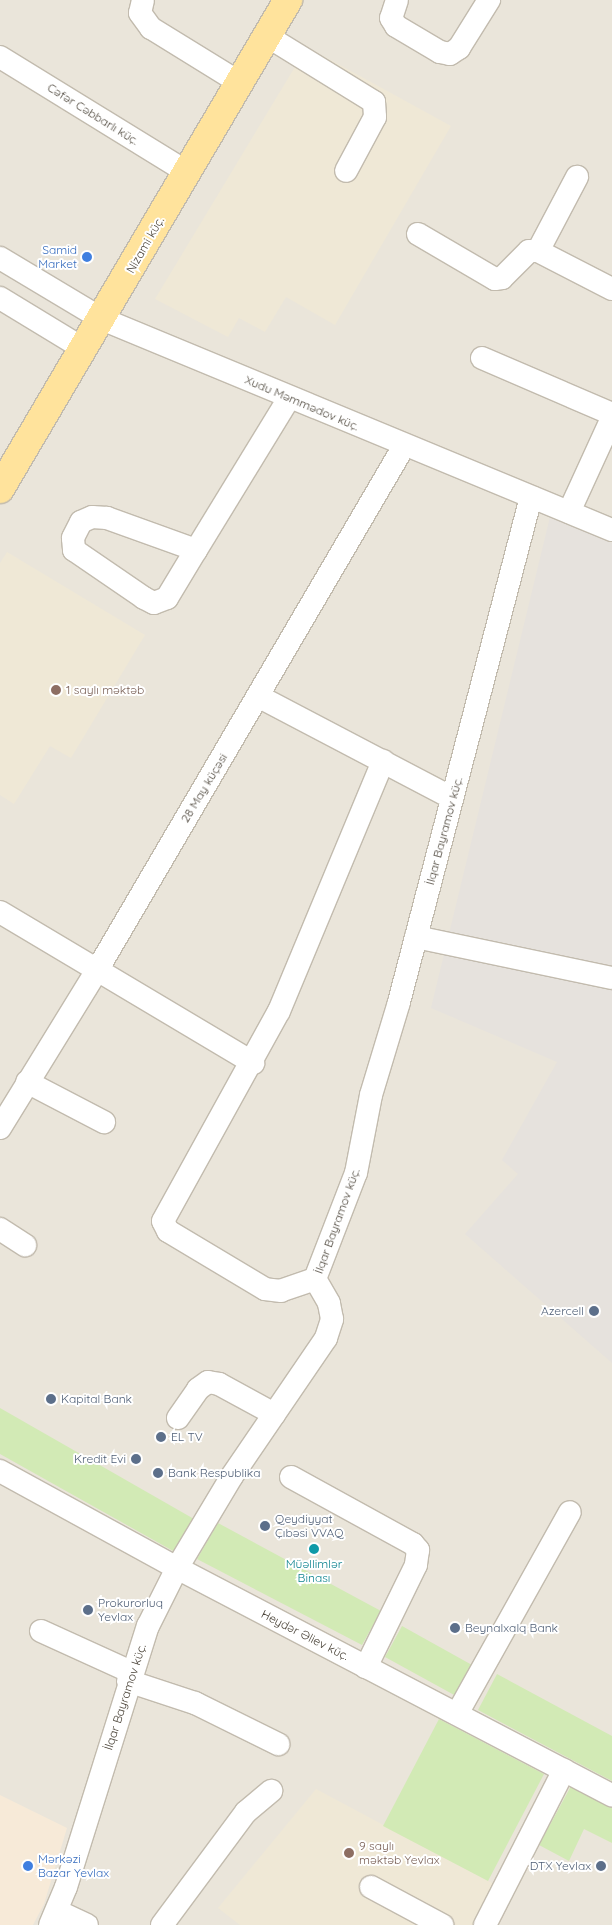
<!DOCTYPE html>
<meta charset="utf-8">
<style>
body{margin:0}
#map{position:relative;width:612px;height:1925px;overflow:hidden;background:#f6f3ec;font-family:Quicksand,sans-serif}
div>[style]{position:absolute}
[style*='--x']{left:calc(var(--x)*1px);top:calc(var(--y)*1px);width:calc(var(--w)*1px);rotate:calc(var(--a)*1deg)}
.residential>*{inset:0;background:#eae5da}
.commercial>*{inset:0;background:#f7ead8}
.industrial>*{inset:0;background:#e6e2dd}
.education>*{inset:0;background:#efe8d6}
.green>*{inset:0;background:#d2eab5}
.roads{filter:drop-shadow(1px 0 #c2bbae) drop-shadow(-1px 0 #c2bbae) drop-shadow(0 1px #c2bbae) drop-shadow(0 -1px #c2bbae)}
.minor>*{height:22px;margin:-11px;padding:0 11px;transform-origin:11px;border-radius:11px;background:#fff}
.major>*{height:28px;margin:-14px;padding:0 14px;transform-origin:14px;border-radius:14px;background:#ffe39c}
.dots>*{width:14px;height:14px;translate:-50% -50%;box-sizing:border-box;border:2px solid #fff;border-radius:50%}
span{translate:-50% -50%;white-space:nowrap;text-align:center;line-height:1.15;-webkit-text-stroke:4px #fff;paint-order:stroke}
.street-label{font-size:12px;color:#4b4439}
.shop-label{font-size:12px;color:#366cbe}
.right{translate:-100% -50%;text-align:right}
.left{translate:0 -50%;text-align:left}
.education-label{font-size:12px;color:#785e54}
.service-label{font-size:12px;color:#4e5e75}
.culture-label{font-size:12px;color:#0d838f}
</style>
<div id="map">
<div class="residential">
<div style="clip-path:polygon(0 0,612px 0,612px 1925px,0 1925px)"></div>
</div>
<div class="commercial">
<div style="clip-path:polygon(0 1795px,67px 1828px,44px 1904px,33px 1925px,0 1925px)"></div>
</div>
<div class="industrial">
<div style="clip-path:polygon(550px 517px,612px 543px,612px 1363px,465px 1234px,518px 1174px,502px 1160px,557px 1062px,431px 1008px)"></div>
</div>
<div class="education">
<div style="clip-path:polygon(307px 47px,451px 126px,335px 325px,286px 297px,265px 332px,239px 318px,228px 337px,155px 299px)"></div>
<div style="clip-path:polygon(7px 552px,145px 635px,71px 758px,50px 746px,14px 804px,0 795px,0 563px)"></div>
<div style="clip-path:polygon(316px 1789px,511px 1893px,493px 1925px,240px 1925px,218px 1908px)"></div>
</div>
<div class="green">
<div style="clip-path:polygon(0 1408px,194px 1519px,175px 1552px,0 1454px)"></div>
<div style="clip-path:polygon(218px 1523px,381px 1611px,362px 1645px,197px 1559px)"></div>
<div style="clip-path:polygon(402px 1626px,472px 1665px,456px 1696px,385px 1657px)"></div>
<div style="clip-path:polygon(497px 1674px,612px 1736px,612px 1781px,478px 1710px)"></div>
<div style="clip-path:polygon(439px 1719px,544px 1774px,488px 1881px,383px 1826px)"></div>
<div style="clip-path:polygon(571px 1786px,612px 1808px,612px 1843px,584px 1829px,569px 1861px,539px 1845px)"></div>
</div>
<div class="roads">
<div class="minor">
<div style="--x:143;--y:0;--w:13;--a:103"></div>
<div style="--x:140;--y:13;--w:19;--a:54"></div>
<div style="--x:151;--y:28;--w:105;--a:31.7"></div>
<div style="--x:397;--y:0;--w:19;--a:108"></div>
<div style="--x:391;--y:18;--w:9;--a:58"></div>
<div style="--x:396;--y:26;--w:51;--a:30.6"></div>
<div style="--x:440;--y:52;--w:10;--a:11"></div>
<div style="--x:450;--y:54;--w:11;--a:-34"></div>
<div style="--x:459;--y:48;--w:57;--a:-58"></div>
<div style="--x:267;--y:36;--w:126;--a:31.7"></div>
<div style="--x:374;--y:102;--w:15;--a:86"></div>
<div style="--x:375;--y:117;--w:61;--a:118.2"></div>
<div style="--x:0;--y:57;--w:220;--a:31.6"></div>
<div style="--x:418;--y:234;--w:89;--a:30.3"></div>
<div style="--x:495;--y:279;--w:7;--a:-8"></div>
<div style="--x:502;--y:278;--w:38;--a:-45"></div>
<div style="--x:529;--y:251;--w:9;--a:0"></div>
<div style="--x:538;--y:251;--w:83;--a:27.2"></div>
<div style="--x:538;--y:251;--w:84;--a:-62.2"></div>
<div style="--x:0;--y:258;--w:119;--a:30.9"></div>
<div style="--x:102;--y:319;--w:552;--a:22.48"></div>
<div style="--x:0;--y:298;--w:98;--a:31.3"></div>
<div style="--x:482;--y:358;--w:142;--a:23.3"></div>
<div style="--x:569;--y:512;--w:103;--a:-65.4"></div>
<div style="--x:196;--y:550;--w:95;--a:-160.2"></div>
<div style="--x:107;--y:518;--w:15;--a:-176"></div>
<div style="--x:92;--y:517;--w:12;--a:156"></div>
<div style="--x:81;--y:522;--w:18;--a:117"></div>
<div style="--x:73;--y:538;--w:12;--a:85"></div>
<div style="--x:74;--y:550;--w:85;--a:34.4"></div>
<div style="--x:144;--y:598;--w:11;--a:27"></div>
<div style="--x:154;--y:603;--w:14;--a:-21"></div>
<div style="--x:167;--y:598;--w:56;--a:-58.9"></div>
<div style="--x:196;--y:550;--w:178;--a:-58.5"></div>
<div style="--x:258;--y:696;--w:219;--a:27.7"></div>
<div style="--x:0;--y:912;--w:295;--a:30.8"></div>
<div style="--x:416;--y:937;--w:200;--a:11.8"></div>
<div style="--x:27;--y:1082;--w:87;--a:27.5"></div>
<div style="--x:0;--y:1128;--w:183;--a:-58.4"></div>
<div style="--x:96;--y:972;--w:610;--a:-59.65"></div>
<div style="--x:0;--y:1229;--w:30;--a:33"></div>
<div style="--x:315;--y:1279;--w:36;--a:161"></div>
<div style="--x:281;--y:1291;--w:16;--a:-173"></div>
<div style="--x:265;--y:1289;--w:113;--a:-149.1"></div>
<div style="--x:168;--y:1231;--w:11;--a:-117"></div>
<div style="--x:163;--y:1221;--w:240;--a:-61.1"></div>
<div style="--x:279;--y:1011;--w:271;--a:-67.4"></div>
<div style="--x:178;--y:1418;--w:35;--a:-55"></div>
<div style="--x:198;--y:1389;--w:12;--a:-35"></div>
<div style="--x:208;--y:1382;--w:11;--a:10"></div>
<div style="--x:219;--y:1384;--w:63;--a:28.6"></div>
<div style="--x:0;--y:1471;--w:202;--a:28.7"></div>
<div style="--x:177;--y:1568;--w:491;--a:27.6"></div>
<div style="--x:291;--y:1477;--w:139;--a:28.8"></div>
<div style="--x:413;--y:1544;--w:8;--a:50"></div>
<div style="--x:418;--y:1550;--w:15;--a:98"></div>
<div style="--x:416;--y:1565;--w:114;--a:116.1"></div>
<div style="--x:41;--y:1631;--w:99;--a:24.5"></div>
<div style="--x:128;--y:1681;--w:71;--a:18.2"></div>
<div style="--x:195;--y:1703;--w:93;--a:26.3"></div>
<div style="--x:457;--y:1714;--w:231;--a:-60.8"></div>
<div style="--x:371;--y:1887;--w:81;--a:28.2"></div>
<div style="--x:57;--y:1911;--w:33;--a:25"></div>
<div style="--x:50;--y:1925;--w:41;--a:-67.2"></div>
<div style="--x:66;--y:1887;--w:274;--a:-72.6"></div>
<div style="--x:148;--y:1626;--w:65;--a:-63.4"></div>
<div style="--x:177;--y:1568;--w:107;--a:-59.1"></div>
<div style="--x:232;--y:1476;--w:167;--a:-55.7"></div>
<div style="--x:326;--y:1338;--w:20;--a:-72"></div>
<div style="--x:332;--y:1319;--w:16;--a:-101"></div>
<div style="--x:329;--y:1303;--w:28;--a:-120"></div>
<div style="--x:315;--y:1279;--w:114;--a:-68.9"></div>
<div style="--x:356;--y:1173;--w:79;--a:-79.1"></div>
<div style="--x:371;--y:1095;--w:97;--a:-73.2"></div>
<div style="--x:399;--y:1002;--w:522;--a:-75.35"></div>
<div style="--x:162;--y:1925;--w:141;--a:-53.4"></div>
<div style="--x:246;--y:1812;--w:33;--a:-40"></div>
<div style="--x:485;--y:1925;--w:174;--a:-63"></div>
</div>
<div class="major">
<div style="--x:0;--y:489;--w:568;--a:-59.5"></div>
</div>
</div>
<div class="dots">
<div style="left:87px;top:257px;background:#3f7fe0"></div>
<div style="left:56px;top:690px;background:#8d6e63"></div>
<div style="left:594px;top:1311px;background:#5c6f8a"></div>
<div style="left:51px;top:1399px;background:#5c6f8a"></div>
<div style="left:161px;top:1437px;background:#5c6f8a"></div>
<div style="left:136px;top:1459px;background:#5c6f8a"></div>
<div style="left:158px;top:1473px;background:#5c6f8a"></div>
<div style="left:265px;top:1526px;background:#5c6f8a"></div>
<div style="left:314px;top:1549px;background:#0f9aa8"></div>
<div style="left:88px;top:1610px;background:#5c6f8a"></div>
<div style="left:455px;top:1628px;background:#5c6f8a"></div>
<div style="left:349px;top:1853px;background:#8d6e63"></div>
<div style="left:28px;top:1866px;background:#3f7fe0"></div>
<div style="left:601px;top:1866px;background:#5c6f8a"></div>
</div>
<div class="street-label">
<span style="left:93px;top:114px;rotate:32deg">Cəfər Cəbbarlı küç.</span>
<span style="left:145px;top:245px;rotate:-60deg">Nizami küç.</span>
<span style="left:302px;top:403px;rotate:23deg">Xudu Məmmədov küç.</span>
<span style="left:204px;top:788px;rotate:-59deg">28 May küçəsi</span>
<span style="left:444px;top:831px;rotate:-75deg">İlqar Bayramov küç.</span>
<span style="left:337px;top:1221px;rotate:-70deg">İlqar Bayramov küç.</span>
<span style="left:305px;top:1635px;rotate:27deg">Heydər Əliev küç.</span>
<span style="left:125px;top:1697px;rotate:-72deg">İlqar Bayramov küç.</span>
</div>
<div class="shop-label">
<span class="right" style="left:77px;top:257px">Samid<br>Market</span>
<span class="left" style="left:38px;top:1866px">Mərkəzi<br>Bazar Yevlax</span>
</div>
<div class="education-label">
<span class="left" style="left:66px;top:690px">1 saylı məktəb</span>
<span class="left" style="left:359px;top:1853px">9 saylı<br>məktəb Yevlax</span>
</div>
<div class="service-label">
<span class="right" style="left:584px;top:1311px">Azercell</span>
<span class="left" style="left:61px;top:1399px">Kapital Bank</span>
<span class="left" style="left:171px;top:1437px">EL TV</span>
<span class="right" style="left:126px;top:1459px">Kredit Evi</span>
<span class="left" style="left:168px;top:1473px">Bank Respublika</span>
<span class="left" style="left:275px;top:1526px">Qeydiyyat<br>Çıbəsi VVAQ</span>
<span class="left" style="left:98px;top:1610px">Prokurorluq<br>Yevlax</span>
<span class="left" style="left:465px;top:1628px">Beynalxalq Bank</span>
<span class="right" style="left:591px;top:1866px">DTX Yevlax</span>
</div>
<div class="culture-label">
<span style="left:314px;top:1571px">Müəllimlər<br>Binası</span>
</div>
</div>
